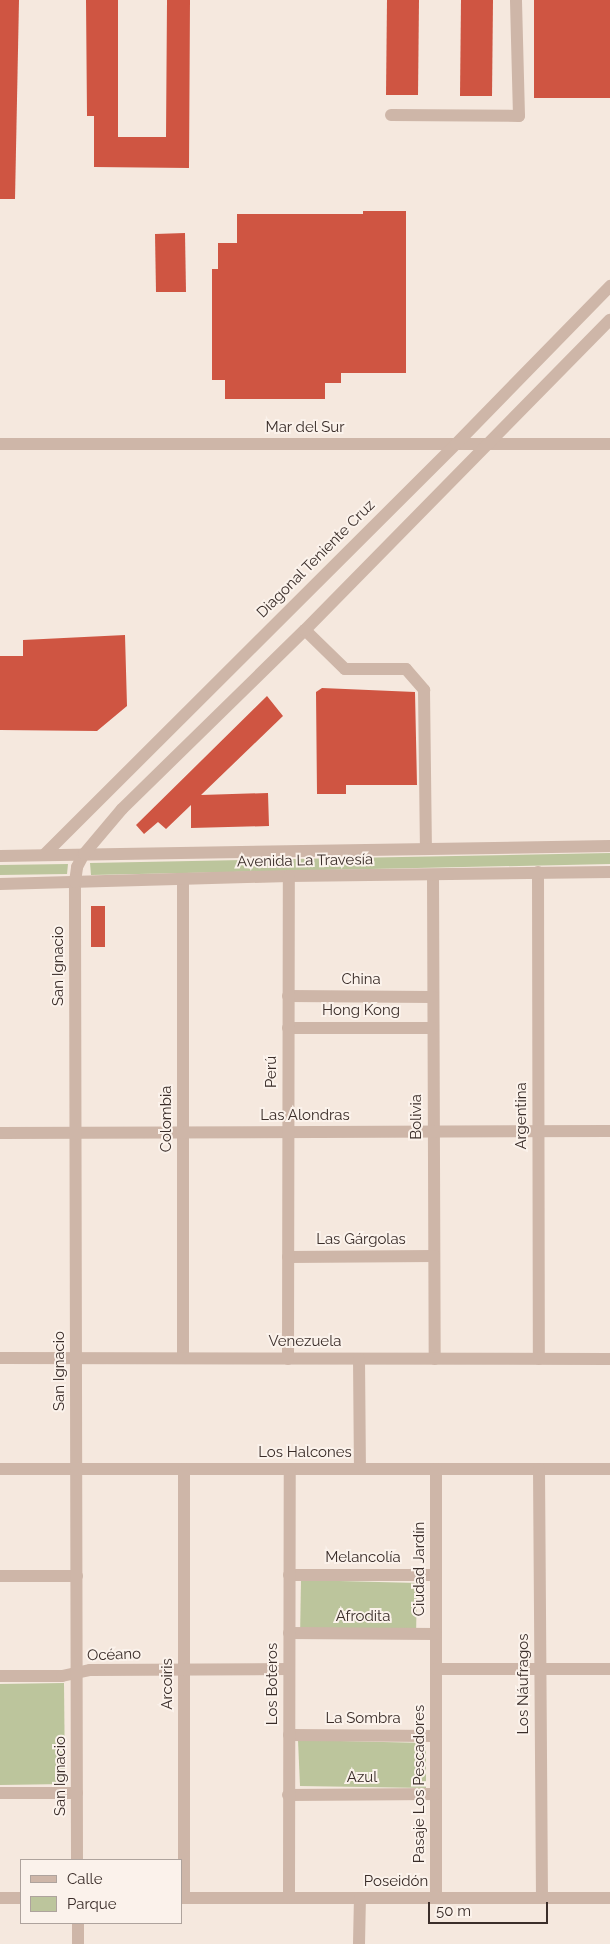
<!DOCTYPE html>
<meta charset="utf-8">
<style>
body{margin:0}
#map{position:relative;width:610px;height:1944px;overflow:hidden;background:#f5e8de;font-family:Raleway,sans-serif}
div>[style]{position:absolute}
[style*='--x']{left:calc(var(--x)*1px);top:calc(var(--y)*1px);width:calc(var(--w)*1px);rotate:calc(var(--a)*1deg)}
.green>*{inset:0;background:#bcc59c}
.building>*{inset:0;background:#cf5542}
.minor>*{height:12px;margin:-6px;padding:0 6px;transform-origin:6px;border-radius:6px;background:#ceb6a8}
span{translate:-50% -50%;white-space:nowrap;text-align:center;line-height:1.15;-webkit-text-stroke:4px #fbf2eb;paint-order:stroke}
.street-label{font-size:15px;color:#3a2d29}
.legend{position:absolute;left:20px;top:1859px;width:162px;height:65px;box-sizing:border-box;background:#fbf2eb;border:1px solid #aea39d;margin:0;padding:6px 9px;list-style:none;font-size:15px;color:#3a2d29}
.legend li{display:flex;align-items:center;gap:10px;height:25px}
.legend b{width:25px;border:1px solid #aea39d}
.scale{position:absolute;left:428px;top:1902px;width:120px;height:22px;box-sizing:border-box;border:2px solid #3a2d29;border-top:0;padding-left:6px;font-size:15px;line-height:18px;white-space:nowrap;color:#3a2d29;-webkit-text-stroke:4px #fbf2eb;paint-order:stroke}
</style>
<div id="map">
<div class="green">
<div style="clip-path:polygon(610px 853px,610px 864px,91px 875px,90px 863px)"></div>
<div style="clip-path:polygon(68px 864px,67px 874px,0 875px,0 865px)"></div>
<div style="clip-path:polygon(301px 1580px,417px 1583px,416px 1637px,300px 1639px)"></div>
<div style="clip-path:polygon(64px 1683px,65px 1784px,0 1785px,0 1684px)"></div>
<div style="clip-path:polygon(298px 1740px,426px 1743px,426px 1788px,300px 1786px)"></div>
</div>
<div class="building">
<div style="clip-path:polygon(0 0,19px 0,15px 199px,0 199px)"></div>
<div style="clip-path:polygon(86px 0,118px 0,118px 137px,166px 137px,167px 0,190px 0,189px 168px,94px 167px,94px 116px,87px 116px)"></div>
<div style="clip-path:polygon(387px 0,419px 0,418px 95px,386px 95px)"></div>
<div style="clip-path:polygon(461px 0,493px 0,492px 96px,460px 96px)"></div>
<div style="clip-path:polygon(534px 0,610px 0,610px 98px,534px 98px)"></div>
<div style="clip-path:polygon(363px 211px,406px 211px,406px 373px,341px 373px,341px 383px,325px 383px,325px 399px,225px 399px,225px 380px,212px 380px,212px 269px,218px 269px,218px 243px,237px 243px,237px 214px,363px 214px)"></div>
<div style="clip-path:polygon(185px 233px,186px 292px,156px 292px,155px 234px)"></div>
<div style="clip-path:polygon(125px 635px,127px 706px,97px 731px,0 730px,0 656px,23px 656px,23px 640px)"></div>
<div style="clip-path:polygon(322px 688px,415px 692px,417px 785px,346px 785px,346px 794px,317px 794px,316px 692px)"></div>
<div style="clip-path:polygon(267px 696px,283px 716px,201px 795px,268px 793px,269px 826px,191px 828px,191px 805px,166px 829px,158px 822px,144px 834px,136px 825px)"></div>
<div style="clip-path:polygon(91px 906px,105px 906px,105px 947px,91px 947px)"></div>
</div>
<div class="minor">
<div style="--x:391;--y:115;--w:128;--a:0.4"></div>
<div style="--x:519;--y:116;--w:116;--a:-91.5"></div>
<div style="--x:0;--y:444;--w:610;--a:0"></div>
<div style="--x:305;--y:630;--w:56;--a:44.3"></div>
<div style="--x:345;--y:669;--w:61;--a:0"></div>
<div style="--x:406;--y:669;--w:28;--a:49"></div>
<div style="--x:424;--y:690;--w:159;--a:89.3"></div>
<div style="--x:44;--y:855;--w:582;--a:-44.93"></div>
<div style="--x:456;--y:444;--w:221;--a:-45.7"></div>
<div style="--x:0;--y:856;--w:610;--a:-0.94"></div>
<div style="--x:538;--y:872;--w:487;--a:89.9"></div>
<div style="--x:433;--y:875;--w:484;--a:89.8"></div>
<div style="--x:183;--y:879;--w:479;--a:90"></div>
<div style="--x:0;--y:884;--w:289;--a:-1.6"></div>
<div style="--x:289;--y:876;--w:321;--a:-0.7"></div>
<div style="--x:288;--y:996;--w:145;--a:0.4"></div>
<div style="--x:288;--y:1028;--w:145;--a:0"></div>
<div style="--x:0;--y:1133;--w:610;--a:-0.19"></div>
<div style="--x:288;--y:1257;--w:146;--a:-0.4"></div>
<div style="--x:0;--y:1358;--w:610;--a:0.09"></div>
<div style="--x:288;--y:1359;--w:483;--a:-89.9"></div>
<div style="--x:359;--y:1359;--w:110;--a:89.5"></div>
<div style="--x:0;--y:1469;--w:610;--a:0"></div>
<div style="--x:184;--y:1469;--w:429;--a:90"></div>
<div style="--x:436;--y:1469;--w:429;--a:90"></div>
<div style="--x:539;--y:1469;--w:429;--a:89.6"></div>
<div style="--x:289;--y:1575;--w:147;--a:0"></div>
<div style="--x:0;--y:1576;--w:77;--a:0"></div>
<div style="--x:289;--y:1633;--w:147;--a:0.4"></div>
<div style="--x:436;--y:1669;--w:174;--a:0"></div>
<div style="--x:0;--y:1676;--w:62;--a:0"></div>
<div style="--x:62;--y:1676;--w:29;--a:-12"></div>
<div style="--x:90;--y:1670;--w:199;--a:-0.3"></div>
<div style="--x:289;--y:1735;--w:147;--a:0.4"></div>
<div style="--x:0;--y:1793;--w:77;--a:0"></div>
<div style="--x:288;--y:1795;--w:148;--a:-0.4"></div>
<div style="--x:77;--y:1860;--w:978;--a:-90.12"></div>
<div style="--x:75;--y:882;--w:15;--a:-82"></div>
<div style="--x:77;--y:867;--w:15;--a:-62"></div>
<div style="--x:84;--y:854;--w:59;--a:-49.8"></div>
<div style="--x:122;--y:809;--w:256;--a:-44.4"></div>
<div style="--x:305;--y:630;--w:435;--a:-45.5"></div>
<div style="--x:0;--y:1898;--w:21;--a:0"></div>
<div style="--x:181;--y:1898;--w:429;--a:0"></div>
<div style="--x:289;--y:1898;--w:429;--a:-89.9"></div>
<div style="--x:78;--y:1923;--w:21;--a:90"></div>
<div style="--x:359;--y:1944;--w:46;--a:-88.8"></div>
</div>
<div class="street-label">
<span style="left:305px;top:428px">Mar del Sur</span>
<span style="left:316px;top:559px;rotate:-45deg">Diagonal Teniente Cruz</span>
<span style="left:305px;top:861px;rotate:-1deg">Avenida La Travesía</span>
<span style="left:59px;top:966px;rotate:-90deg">San Ignacio</span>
<span style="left:361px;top:980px">China</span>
<span style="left:361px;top:1011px">Hong Kong</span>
<span style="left:272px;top:1072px;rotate:-90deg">Perú</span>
<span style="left:305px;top:1116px">Las Alondras</span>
<span style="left:522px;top:1116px;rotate:-90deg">Argentina</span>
<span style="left:417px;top:1117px;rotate:-90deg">Bolivia</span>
<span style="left:167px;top:1119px;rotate:-90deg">Colombia</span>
<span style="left:361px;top:1240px">Las Gárgolas</span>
<span style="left:305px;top:1342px">Venezuela</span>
<span style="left:60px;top:1371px;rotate:-90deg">San Ignacio</span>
<span style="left:305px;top:1453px">Los Halcones</span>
<span style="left:363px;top:1558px">Melancolía</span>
<span style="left:420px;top:1569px;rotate:-90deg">Ciudad Jardín</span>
<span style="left:363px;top:1617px">Afrodita</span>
<span style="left:114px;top:1655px;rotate:-2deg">Océano</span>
<span style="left:168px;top:1684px;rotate:-90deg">Arcoiris</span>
<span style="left:273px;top:1684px;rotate:-90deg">Los Boteros</span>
<span style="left:524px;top:1684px;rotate:-90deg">Los Náufragos</span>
<span style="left:363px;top:1719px">La Sombra</span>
<span style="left:61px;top:1776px;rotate:-90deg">San Ignacio</span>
<span style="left:362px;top:1778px">Azul</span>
<span style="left:420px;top:1784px;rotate:-90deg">Pasaje Los Pescadores</span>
<span style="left:396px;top:1882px">Poseidón</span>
</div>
<ul class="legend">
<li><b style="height:6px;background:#ceb6a8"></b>Calle</li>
<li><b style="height:14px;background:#bcc59c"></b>Parque</li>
</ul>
<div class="scale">50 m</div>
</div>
